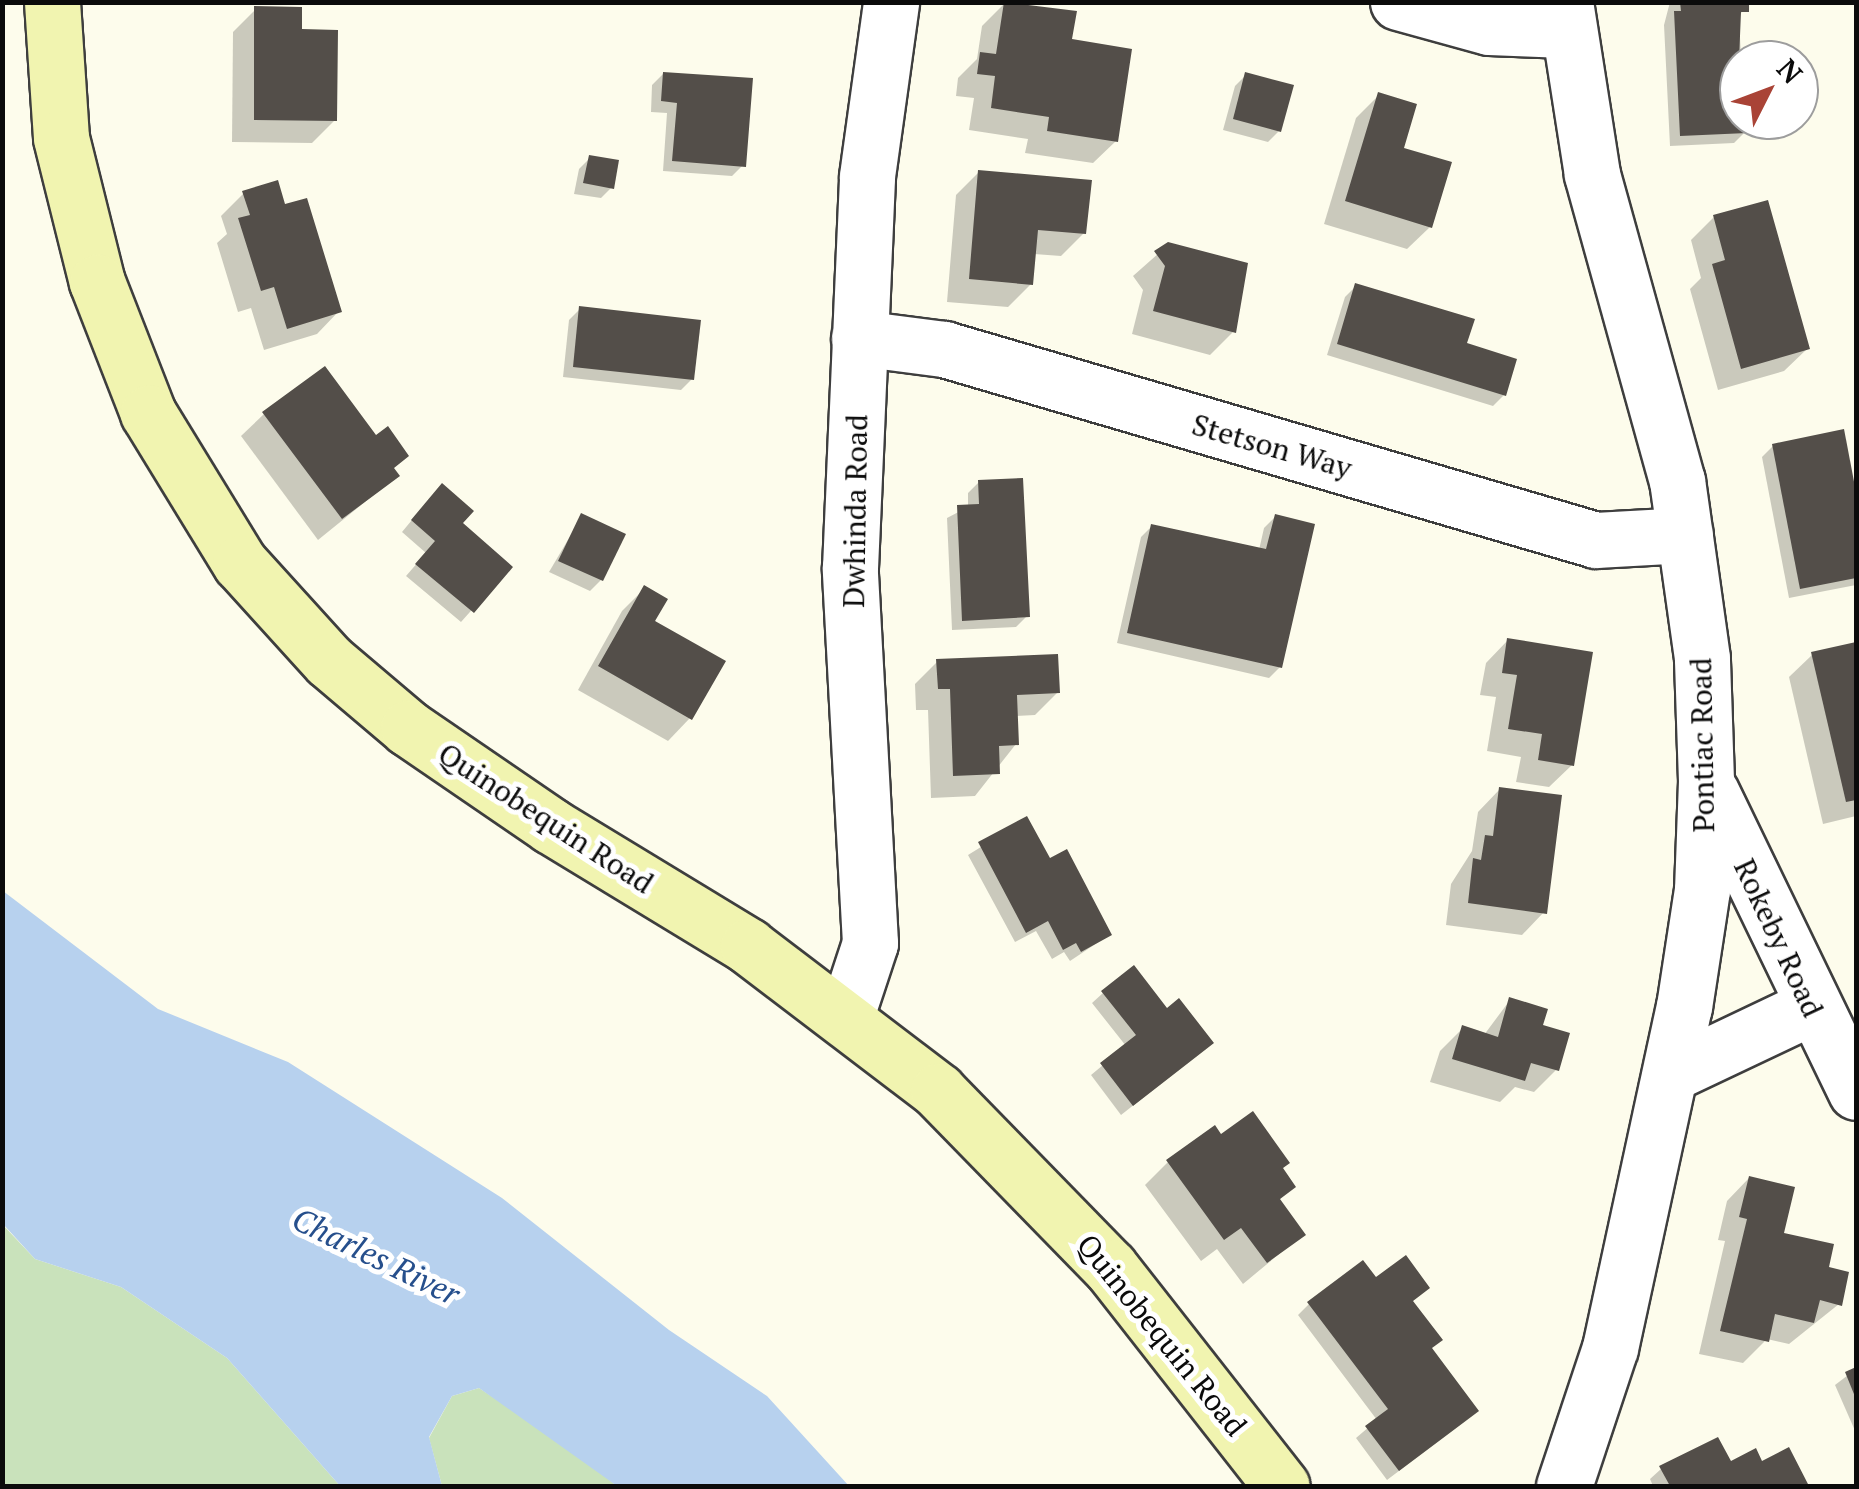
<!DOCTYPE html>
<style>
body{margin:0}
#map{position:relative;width:1859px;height:1489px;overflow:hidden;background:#fdfcec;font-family:"PT Serif",serif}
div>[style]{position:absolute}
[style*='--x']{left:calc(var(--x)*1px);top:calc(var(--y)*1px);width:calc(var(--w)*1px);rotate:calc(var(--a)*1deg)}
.green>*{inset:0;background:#c9e2bb}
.water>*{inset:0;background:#b7d1ee}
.shadow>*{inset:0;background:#0003}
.building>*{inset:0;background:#534e49}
.roads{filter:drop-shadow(2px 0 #3e3e3e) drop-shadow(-2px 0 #3e3e3e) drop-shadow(0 2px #3e3e3e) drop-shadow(0 -2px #3e3e3e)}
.street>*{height:55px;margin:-27.5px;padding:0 27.5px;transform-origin:27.5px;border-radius:27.5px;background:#fff}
.secondary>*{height:55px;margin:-27.5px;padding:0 27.5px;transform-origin:27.5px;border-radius:27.5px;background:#f1f4b0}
span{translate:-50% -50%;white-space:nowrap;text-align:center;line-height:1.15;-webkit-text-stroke:10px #fff;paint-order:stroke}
.street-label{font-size:30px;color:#0b0b0b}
.water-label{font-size:32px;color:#264f8c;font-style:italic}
.frame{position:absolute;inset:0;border:5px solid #0b0b0b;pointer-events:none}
.north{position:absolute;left:1719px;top:40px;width:100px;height:100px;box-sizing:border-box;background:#fff;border:2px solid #9d9d9d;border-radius:50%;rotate:48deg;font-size:28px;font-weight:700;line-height:40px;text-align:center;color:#0b0b0b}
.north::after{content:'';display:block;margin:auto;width:35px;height:45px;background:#a94336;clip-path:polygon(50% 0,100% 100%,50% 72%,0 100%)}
</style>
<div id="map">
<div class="green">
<div style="clip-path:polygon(2px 1224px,35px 1259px,121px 1287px,227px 1358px,340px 1486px,3px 1486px)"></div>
<div style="clip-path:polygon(479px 1388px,556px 1438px,617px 1486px,442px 1486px,429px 1438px,452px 1396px)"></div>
</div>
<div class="water">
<div style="clip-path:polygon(3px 891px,158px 1009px,288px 1062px,502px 1198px,669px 1330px,767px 1396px,849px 1486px,617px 1486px,479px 1388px,452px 1396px,429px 1437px,442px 1486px,340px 1486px,227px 1358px,121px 1287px,35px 1259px,3px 1224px)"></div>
</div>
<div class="shadow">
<div style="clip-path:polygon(1670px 2px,1746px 2px,1739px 18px,1745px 132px,1734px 143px,1670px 146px,1664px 25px)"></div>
<div style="clip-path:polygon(1005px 3px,1069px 41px,1116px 141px,1093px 163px,1025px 153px,1028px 139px,969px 130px,974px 98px,956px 96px,958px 78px,977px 59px,982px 26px)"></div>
<div style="clip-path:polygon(256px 9px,300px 32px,335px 120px,312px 143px,232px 142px,233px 32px)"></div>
<div style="clip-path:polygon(663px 74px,743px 165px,732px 176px,663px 171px,667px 113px,651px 112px,652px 85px)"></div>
<div style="clip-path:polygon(1246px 75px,1279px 131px,1268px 142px,1223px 130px,1235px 86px)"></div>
<div style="clip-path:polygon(1379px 95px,1430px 227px,1407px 249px,1324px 224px,1356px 118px)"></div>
<div style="clip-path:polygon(590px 158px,612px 187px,601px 198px,574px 194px,579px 169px)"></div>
<div style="clip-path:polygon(979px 172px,1084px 233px,1061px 256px,1034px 254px,1031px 284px,1008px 307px,947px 302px,956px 195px)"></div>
<div style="clip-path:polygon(244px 193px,283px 207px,339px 311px,317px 334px,264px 350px,251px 308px,238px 312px,217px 243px,227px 234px,221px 216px)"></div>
<div style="clip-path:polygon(1714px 217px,1807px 349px,1784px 371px,1718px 390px,1690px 289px,1701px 278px,1691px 240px)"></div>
<div style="clip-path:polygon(1168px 245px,1233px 332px,1210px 355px,1132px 334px,1143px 290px,1133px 276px)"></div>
<div style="clip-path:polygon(1356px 286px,1464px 345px,1504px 395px,1493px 406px,1327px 355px,1345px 297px)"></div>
<div style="clip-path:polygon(580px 309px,692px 379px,681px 390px,563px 377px,569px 320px)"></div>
<div style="clip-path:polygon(264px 414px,392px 470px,397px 476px,318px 540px,241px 436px)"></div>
<div style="clip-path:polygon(1842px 432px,1856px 505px,1856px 585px,1789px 598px,1762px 457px,1773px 446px)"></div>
<div style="clip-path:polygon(979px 482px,1027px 616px,1016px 627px,952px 630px,947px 518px,968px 507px,968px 493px)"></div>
<div style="clip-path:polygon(431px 497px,510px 567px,461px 622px,406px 576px,426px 553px,402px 532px)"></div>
<div style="clip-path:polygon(582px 516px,601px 580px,590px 591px,549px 572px)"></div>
<div style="clip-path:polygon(1275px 517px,1280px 667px,1269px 678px,1117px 643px,1141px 537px,1152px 526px,1259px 550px,1264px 528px)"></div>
<div style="clip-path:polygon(644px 589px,690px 718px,668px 741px,578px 690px,622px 611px)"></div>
<div style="clip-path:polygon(1508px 640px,1572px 765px,1549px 787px,1516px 782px,1521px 757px,1487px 751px,1496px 697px,1480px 695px,1486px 663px)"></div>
<div style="clip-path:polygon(1856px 644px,1856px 816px,1823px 824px,1789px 677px,1812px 655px)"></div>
<div style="clip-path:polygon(938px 661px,1058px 692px,1035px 715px,1015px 716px,1016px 744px,975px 796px,931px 798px,928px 710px,916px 710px,915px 684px)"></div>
<div style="clip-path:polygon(1500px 789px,1544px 912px,1522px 935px,1446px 925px,1451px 884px,1472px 851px,1478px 812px)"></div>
<div style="clip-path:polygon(1026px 819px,1049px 861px,1109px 935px,1070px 961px,1064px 952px,1052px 959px,1036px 931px,1015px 942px,968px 855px)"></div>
<div style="clip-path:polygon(1103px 993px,1200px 1053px,1121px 1115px,1091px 1075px,1126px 1046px,1092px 1003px)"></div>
<div style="clip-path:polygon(1510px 1000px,1540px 1026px,1556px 1070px,1534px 1092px,1515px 1087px,1500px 1102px,1430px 1082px,1440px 1051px,1463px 1028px,1484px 1035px)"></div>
<div style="clip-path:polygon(1168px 1162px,1280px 1169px,1293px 1186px,1278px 1201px,1302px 1235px,1243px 1284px,1217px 1249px,1201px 1261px,1145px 1185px)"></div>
<div style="clip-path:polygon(1749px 1178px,1781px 1234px,1826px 1269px,1839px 1304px,1789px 1344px,1767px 1339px,1743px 1363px,1699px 1354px,1725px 1241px,1718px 1240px,1727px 1201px)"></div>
<div style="clip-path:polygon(1376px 1281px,1411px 1302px,1465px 1421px,1387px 1480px,1356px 1438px,1377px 1420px,1298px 1315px,1309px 1304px)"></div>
<div style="clip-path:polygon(1856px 1369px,1856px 1433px,1835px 1385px)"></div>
<div style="clip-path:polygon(1788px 1450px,1807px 1486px,1653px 1486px,1650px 1479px,1661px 1469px,1761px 1464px)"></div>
</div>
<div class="building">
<div style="clip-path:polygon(1004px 2px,1077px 11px,1072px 39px,1132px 49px,1118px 142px,1047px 131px,1049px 117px,991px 108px,995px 76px,977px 74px,980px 52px,996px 54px)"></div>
<div style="clip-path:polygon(1680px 2px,1749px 2px,1749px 12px,1741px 12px,1739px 60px,1739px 120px,1746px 120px,1747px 133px,1680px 136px,1674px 11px,1681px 11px)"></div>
<div style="clip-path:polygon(254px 6px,302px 7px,302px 29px,338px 30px,337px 121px,254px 120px)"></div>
<div style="clip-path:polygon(663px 72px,753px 78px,746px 167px,672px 161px,677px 103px,661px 101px)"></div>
<div style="clip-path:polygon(1245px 72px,1294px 85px,1281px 132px,1233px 119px)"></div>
<div style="clip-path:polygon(1378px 92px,1417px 104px,1404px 148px,1452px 162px,1432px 228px,1345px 201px)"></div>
<div style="clip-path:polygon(589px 155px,619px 160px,614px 189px,583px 183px)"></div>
<div style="clip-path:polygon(978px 170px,1092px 180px,1086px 234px,1038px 230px,1033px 285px,969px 279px)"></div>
<div style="clip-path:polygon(278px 180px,285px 204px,307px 198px,342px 312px,287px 329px,274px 287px,261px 291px,238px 218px,250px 215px,242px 191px)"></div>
<div style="clip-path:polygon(1768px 200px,1810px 349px,1741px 369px,1712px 264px,1725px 260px,1713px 215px)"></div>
<div style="clip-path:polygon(1168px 242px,1248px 263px,1236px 333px,1153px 311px,1165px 266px,1154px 251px)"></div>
<div style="clip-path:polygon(1355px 283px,1475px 319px,1467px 343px,1517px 359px,1506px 396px,1337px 344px)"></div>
<div style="clip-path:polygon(579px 306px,701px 320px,694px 380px,573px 367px)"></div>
<div style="clip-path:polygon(325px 366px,376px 435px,388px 426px,409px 456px,394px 468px,400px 476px,342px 519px,262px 412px)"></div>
<div style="clip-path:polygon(1844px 429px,1856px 492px,1856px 578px,1800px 589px,1772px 444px)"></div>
<div style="clip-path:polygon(1023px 478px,1030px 617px,962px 621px,957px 505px,979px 504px,978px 480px)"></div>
<div style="clip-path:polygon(442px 483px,474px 511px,463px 523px,513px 567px,474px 613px,415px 564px,435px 541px,411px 520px)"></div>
<div style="clip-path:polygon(581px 513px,626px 534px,603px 581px,558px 561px)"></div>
<div style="clip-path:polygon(1275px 514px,1315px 524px,1282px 668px,1127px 633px,1151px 524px,1266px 549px)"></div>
<div style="clip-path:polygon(644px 585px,668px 599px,655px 621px,726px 661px,692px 720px,598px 666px)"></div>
<div style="clip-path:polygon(1507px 638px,1593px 652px,1574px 766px,1538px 760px,1542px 734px,1508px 729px,1517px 675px,1502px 673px)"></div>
<div style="clip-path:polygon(1856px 642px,1856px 800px,1846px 802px,1811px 652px)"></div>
<div style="clip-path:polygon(1058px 654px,1060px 693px,1017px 695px,1019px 745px,999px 746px,1000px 774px,953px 776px,950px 689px,938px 689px,936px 659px)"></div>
<div style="clip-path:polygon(1499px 787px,1562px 795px,1547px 914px,1468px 903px,1473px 858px,1481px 860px,1485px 835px,1493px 836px)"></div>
<div style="clip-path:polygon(1027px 816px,1050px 858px,1067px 849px,1112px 935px,1081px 952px,1076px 943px,1063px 950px,1048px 921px,1026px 933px,978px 842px)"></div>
<div style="clip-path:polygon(1134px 965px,1167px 1008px,1179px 998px,1214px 1043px,1133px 1106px,1100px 1063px,1136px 1035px,1101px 991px)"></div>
<div style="clip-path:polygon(1509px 997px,1548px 1009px,1543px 1025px,1570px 1033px,1559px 1071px,1531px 1063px,1525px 1081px,1452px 1059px,1462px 1025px,1498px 1037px)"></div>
<div style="clip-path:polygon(1253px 1111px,1290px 1163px,1283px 1168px,1296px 1187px,1280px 1199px,1306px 1235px,1267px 1263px,1241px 1228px,1224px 1240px,1166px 1160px,1215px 1125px,1221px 1134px)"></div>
<div style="clip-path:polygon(1749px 1176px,1795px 1187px,1784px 1233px,1834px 1244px,1829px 1267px,1849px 1272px,1842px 1306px,1820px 1300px,1814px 1323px,1775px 1314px,1769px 1342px,1720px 1331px,1747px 1219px,1739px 1217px)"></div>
<div style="clip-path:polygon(1406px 1255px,1430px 1288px,1413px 1301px,1443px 1340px,1432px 1348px,1479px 1411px,1399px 1471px,1365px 1426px,1388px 1409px,1307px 1302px,1363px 1260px,1376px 1277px)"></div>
<div style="clip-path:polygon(1856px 1367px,1856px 1399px,1845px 1372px)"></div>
<div style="clip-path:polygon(1718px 1437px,1731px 1461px,1756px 1448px,1762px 1461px,1789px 1447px,1809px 1486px,1670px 1486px,1659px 1466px)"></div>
</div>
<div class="roads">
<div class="street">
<div style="--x:1398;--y:2;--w:94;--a:15.4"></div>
<div style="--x:1489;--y:27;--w:76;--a:2.3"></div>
<div style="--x:859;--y:338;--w:86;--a:7.4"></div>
<div style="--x:944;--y:349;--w:679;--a:16.33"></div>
<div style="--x:1596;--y:540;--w:89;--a:-3.2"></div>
<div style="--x:1711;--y:792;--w:333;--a:64.2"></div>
<div style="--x:846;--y:1016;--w:77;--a:-71.8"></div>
<div style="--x:870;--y:943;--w:376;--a:-93.1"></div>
<div style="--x:850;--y:568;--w:392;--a:-87.5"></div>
<div style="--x:867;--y:176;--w:176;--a:-82.1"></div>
<div style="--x:1670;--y:1074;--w:156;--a:-25.4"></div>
<div style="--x:1564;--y:1486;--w:145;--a:-71.6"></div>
<div style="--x:1610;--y:1348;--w:349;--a:-77.8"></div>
<div style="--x:1684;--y:1007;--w:118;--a:-81.3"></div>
<div style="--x:1702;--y:890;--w:109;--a:-87.9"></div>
<div style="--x:1706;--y:781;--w:123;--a:-91.9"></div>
<div style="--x:1702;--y:658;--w:179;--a:-98"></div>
<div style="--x:1677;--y:481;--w:319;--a:-105.5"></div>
<div style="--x:1592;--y:174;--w:174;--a:-98.9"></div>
</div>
<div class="secondary">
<div style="--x:52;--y:2;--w:136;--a:86.2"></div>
<div style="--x:61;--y:138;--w:148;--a:76"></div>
<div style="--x:97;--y:282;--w:141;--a:68.7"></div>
<div style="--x:148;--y:413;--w:176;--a:58.5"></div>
<div style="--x:240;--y:563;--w:132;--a:47.8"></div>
<div style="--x:329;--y:661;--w:104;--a:40.3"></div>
<div style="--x:408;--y:728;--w:173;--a:34.4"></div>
<div style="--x:551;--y:826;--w:231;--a:31.3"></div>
<div style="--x:748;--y:946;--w:239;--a:37.3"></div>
<div style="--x:938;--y:1091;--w:246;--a:45.7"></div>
<div style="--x:1110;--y:1267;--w:278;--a:51.9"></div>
</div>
</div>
<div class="street-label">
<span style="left:1272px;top:446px;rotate:16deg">Stetson Way</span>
<span style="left:855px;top:511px;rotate:-89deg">Dwhinda Road</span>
<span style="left:1702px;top:745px;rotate:-91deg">Pontiac Road</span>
<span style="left:546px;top:818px;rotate:33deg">Quinobequin Road</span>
<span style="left:1779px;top:938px;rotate:65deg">Rokeby Road</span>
<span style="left:1162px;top:1335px;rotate:51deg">Quinobequin Road</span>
</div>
<div class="water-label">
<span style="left:376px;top:1256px;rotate:26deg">Charles River</span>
</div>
<div class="frame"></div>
<div class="north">N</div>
</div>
